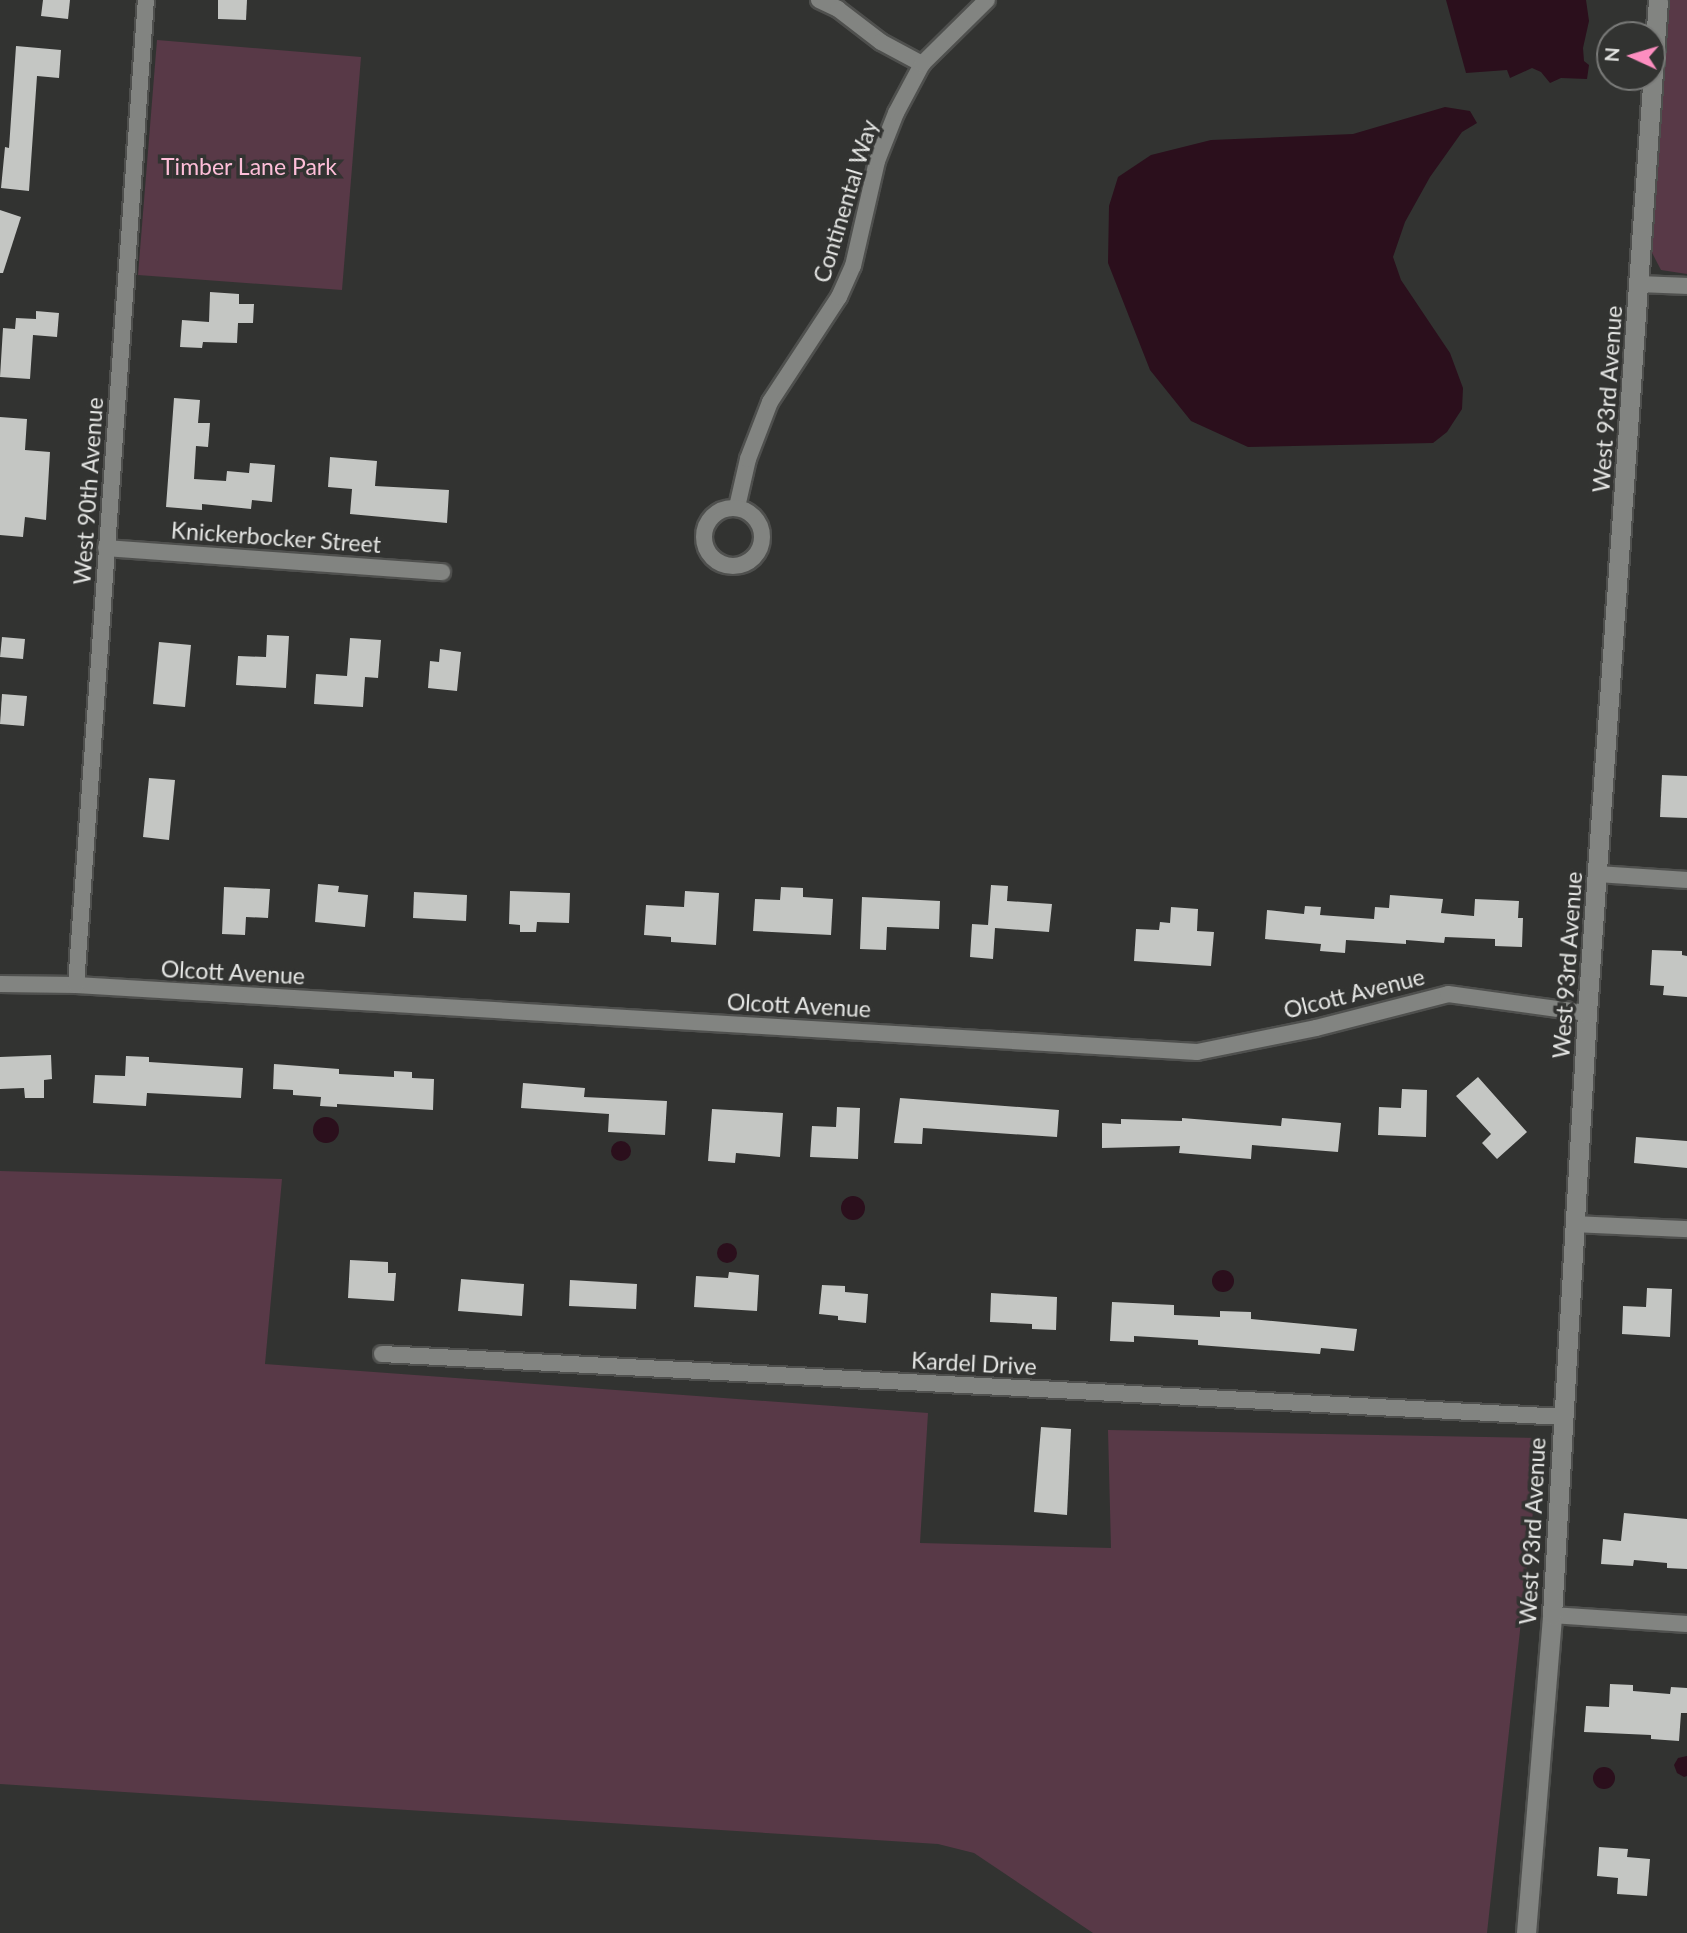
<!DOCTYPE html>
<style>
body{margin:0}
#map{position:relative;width:1687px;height:1933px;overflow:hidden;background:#323331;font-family:Lato,sans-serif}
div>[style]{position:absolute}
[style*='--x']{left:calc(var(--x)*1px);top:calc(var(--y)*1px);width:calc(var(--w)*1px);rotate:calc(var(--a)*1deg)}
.green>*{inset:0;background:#583947}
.water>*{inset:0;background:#2b0f1c}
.round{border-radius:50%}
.building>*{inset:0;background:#c4c6c3}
.roads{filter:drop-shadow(2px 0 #4f504e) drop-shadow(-2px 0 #4f504e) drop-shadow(0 2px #4f504e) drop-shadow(0 -2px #4f504e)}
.minor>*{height:16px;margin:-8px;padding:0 8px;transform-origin:8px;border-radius:8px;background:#828481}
.minor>.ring{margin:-8px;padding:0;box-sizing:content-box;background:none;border:16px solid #828481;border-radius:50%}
.tertiary>*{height:19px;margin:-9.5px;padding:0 9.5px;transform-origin:9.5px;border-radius:9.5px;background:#828481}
span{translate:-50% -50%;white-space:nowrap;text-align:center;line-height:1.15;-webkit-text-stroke:7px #323331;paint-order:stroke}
.park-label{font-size:23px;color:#fdbed8}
.street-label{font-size:23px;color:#e4e5e3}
.north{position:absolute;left:1596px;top:21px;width:70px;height:70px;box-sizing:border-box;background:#323331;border:2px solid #797a78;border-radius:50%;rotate:274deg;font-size:19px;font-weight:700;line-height:28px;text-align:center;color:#e4e5e3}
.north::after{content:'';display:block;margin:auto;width:24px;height:32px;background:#fd8ec0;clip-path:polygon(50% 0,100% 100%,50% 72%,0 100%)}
</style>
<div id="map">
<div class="green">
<div style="clip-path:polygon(1667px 0,1687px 0,1687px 274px,1661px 270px,1649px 247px)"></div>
<div style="clip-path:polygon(157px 40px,361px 57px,342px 290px,138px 275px)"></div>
<div style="clip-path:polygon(0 1171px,282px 1179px,265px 1364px,928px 1413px,920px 1543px,1111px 1548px,1108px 1430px,1541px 1438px,1487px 1933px,1093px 1933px,974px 1853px,938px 1844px,0 1784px)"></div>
</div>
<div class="water">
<div style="clip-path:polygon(1446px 0,1586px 0,1589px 21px,1583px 48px,1584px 61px,1589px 65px,1587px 79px,1561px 78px,1550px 83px,1541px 72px,1532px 68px,1510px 78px,1507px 70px,1466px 73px)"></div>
<div style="clip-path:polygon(1445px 107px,1470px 111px,1477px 123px,1462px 132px,1430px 177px,1405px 222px,1393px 257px,1401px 280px,1450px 353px,1463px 388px,1462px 409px,1447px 432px,1433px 443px,1248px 447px,1191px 421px,1150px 370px,1108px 263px,1109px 206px,1118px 177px,1151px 155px,1211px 140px,1353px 134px)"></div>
<div class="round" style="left:313px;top:1117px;width:26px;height:26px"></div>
<div class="round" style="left:611px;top:1141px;width:20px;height:20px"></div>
<div class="round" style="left:841px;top:1196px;width:24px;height:24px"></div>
<div class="round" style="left:717px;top:1243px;width:20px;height:20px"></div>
<div class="round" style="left:1212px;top:1270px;width:22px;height:22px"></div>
<div style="clip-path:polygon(1687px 1756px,1687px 1776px,1684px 1777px,1677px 1773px,1674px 1765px,1678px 1758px)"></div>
<div class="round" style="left:1593px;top:1767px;width:22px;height:22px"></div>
</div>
<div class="building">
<div style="clip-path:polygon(43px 0,70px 0,68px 19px,41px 16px)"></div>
<div style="clip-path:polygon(218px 0,247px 0,246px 20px,218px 19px)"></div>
<div style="clip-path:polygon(16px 46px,61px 50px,59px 78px,37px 76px,29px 191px,1px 188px,5px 147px,9px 148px)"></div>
<div style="clip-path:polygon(0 210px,21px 217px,3px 273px,0 273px)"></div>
<div style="clip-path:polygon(210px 292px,239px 294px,239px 304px,254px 304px,253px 323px,238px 323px,237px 343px,203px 342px,202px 348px,180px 347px,182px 320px,209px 322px)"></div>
<div style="clip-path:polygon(36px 311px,59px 313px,57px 337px,33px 335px,30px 379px,0 377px,3px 328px,15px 329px,16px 318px,36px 319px)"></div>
<div style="clip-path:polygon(174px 398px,200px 400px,198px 423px,210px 423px,208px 447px,196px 446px,194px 479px,226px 481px,227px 471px,249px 473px,250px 463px,275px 465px,272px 502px,252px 500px,251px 509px,202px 504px,202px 510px,166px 507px)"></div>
<div style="clip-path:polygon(0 417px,27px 419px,25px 450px,50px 452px,46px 520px,25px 517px,23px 537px,0 535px)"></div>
<div style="clip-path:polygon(330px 457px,377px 461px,375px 486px,449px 490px,447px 523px,350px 514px,352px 489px,328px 487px)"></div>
<div style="clip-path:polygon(267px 635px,289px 636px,286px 688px,236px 685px,238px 656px,266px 657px)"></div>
<div style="clip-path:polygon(2px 637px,25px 639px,23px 659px,0 657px)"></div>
<div style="clip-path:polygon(350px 638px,381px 640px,378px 678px,365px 677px,363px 707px,314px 704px,316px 674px,347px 676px)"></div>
<div style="clip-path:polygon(159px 642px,191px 645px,185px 707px,153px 704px)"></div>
<div style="clip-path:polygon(440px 649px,461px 652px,457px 691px,428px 688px,430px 661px,439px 662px)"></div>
<div style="clip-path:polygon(2px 694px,27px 696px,24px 726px,0 724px)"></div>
<div style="clip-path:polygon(1662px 775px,1687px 776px,1687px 818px,1660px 817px)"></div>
<div style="clip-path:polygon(149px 778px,175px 780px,169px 840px,143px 837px)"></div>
<div style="clip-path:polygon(318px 884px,339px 886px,338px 892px,368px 895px,365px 927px,315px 922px)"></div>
<div style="clip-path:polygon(991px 885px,1008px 886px,1007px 901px,1052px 904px,1049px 932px,995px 928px,993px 959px,970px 957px,972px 924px,988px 925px)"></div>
<div style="clip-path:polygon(224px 887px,270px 889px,268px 918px,246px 917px,245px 935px,222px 934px)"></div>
<div style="clip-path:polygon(781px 887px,803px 888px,803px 897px,833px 899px,831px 935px,753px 931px,755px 899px,780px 900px)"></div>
<div style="clip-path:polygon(510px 891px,570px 893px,569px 923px,537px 922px,536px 932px,520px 932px,520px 925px,509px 924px)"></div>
<div style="clip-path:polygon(685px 891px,719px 893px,716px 945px,671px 942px,671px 937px,644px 935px,646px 905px,684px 907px)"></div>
<div style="clip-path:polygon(414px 892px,467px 895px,466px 921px,413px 918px)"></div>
<div style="clip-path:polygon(1390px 895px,1443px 899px,1441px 913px,1474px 916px,1475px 899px,1519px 901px,1518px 918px,1523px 918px,1522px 947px,1495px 946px,1495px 939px,1445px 937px,1444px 943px,1406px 940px,1406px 944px,1346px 940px,1345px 953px,1320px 951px,1321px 944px,1265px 939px,1267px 910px,1304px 914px,1305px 906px,1321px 907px,1320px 915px,1374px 919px,1375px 907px,1389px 908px)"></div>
<div style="clip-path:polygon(862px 897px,940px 901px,939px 929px,887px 927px,886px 950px,860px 949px)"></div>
<div style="clip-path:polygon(1171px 907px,1198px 909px,1197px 931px,1214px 932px,1211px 966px,1134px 961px,1136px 929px,1159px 930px,1160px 922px,1170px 923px)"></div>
<div style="clip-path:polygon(1652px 950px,1682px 951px,1682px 955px,1687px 956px,1687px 997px,1663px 995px,1664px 986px,1650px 985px)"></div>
<div style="clip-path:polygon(51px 1055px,52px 1079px,44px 1080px,44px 1098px,25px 1098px,24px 1088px,0 1089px,0 1057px)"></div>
<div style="clip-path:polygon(126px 1056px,149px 1057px,149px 1062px,243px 1068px,241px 1098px,147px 1093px,146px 1106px,93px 1103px,95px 1075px,125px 1076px)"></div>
<div style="clip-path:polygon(274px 1064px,339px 1069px,339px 1074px,394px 1077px,394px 1071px,412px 1072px,412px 1078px,434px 1079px,433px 1110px,337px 1104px,337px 1107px,320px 1106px,321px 1097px,293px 1095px,293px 1090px,273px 1089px)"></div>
<div style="clip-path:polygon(1478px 1077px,1527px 1132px,1497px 1159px,1482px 1143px,1491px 1134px,1456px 1096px)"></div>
<div style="clip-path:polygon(523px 1083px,585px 1088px,584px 1097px,667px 1101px,665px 1135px,608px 1132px,609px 1114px,521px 1108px)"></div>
<div style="clip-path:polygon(1402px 1089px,1427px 1090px,1426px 1137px,1378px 1135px,1379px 1107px,1401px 1108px)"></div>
<div style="clip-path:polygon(900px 1098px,1059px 1110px,1057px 1137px,923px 1128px,922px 1144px,894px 1143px)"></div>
<div style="clip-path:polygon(837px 1107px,860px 1108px,858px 1159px,810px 1157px,812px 1126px,836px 1127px)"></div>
<div style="clip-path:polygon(712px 1109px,783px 1113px,780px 1157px,736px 1153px,735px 1163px,708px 1161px)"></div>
<div style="clip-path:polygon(1182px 1118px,1281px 1126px,1282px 1118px,1341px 1123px,1338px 1152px,1252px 1145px,1251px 1159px,1179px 1153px,1180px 1146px,1102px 1148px,1102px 1123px,1121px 1124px,1121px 1119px,1182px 1121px)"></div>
<div style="clip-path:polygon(1636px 1137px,1687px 1141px,1687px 1168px,1634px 1163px)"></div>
<div style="clip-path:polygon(350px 1260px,388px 1262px,388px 1273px,396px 1273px,394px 1301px,348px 1298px)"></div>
<div style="clip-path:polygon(729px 1272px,759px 1275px,757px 1311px,694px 1307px,696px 1276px,728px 1278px)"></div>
<div style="clip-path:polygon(461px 1279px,524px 1284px,522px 1316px,458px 1311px)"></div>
<div style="clip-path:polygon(570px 1280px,637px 1284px,636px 1309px,569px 1306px)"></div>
<div style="clip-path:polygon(822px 1285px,845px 1286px,845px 1292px,868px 1294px,866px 1323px,838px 1320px,838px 1316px,819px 1314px)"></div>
<div style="clip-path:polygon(1647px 1288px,1672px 1289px,1670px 1337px,1622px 1334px,1623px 1306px,1646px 1307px)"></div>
<div style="clip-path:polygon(991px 1293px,1057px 1297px,1056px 1330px,1032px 1329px,1032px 1324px,990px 1322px)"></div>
<div style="clip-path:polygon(1112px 1302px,1174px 1305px,1174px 1315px,1220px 1317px,1220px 1311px,1251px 1312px,1251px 1319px,1357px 1329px,1354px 1351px,1321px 1348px,1320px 1354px,1198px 1345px,1198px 1340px,1134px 1336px,1134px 1342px,1110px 1341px)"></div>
<div style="clip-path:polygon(1041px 1427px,1071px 1429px,1067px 1515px,1034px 1512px)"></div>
<div style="clip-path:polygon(1624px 1513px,1687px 1519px,1687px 1569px,1667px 1568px,1667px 1563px,1634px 1560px,1633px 1566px,1601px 1564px,1603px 1539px,1621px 1541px)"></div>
<div style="clip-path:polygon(1610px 1684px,1633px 1685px,1633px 1691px,1670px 1694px,1671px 1687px,1687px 1688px,1687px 1713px,1681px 1713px,1679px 1741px,1651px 1739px,1651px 1735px,1584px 1732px,1586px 1706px,1609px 1707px)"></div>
<div style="clip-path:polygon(1599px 1847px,1628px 1849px,1627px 1857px,1650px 1859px,1647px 1896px,1617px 1894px,1618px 1878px,1597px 1876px)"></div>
</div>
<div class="roads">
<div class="minor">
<div style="--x:819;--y:0;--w:21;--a:25"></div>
<div style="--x:838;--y:9;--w:54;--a:37.5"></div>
<div style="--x:881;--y:42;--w:47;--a:28.2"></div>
<div style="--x:1640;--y:284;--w:47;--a:2.4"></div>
<div style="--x:737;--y:507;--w:49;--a:-77.1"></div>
<div style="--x:748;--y:459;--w:61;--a:-68.9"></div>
<div style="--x:770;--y:402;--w:126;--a:-56.7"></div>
<div style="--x:839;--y:297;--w:34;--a:-66"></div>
<div style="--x:853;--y:266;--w:108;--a:-77.1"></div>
<div style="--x:877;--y:161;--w:52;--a:-68.4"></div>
<div style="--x:896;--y:113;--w:55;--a:-62"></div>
<div style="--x:922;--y:64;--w:91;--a:-44.6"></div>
<div class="ring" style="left:704px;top:508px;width:42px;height:42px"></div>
<div style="--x:106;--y:548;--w:337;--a:4.1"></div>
<div style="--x:1598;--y:874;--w:89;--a:3.9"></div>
<div style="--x:0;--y:984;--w:76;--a:0.8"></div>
<div style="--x:76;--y:985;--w:1123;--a:3.42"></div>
<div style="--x:1197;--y:1052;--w:121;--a:-11.4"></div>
<div style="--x:1316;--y:1028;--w:136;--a:-14.4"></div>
<div style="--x:1448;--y:994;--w:140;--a:7.8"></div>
<div style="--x:76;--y:985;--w:987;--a:-85.94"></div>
<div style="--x:1575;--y:1224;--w:112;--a:2.6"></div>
<div style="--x:382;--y:1354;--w:1183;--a:3.05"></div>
<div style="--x:1552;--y:1615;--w:135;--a:3.8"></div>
</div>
<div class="tertiary">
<div style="--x:1526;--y:1933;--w:319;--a:-85.3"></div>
<div style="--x:1552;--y:1615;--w:603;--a:-86.67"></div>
<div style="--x:1587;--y:1013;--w:1015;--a:-85.99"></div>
</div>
</div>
<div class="park-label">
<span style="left:249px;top:166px">Timber Lane Park</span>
</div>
<div class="street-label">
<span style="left:845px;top:201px;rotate:-73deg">Continental Way</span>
<span style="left:1607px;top:399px;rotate:-86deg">West 93rd Avenue</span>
<span style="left:88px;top:491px;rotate:-86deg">West 90th Avenue</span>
<span style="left:276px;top:537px;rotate:4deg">Knickerbocker Street</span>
<span style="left:1567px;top:965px;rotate:-86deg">West 93rd Avenue</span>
<span style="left:233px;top:972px;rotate:3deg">Olcott Avenue</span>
<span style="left:1354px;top:993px;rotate:-14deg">Olcott Avenue</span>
<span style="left:799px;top:1005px;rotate:3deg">Olcott Avenue</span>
<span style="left:974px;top:1363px;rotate:3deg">Kardel Drive</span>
<span style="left:1532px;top:1531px;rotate:-87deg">West 93rd Avenue</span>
</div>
<div class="north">N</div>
</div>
